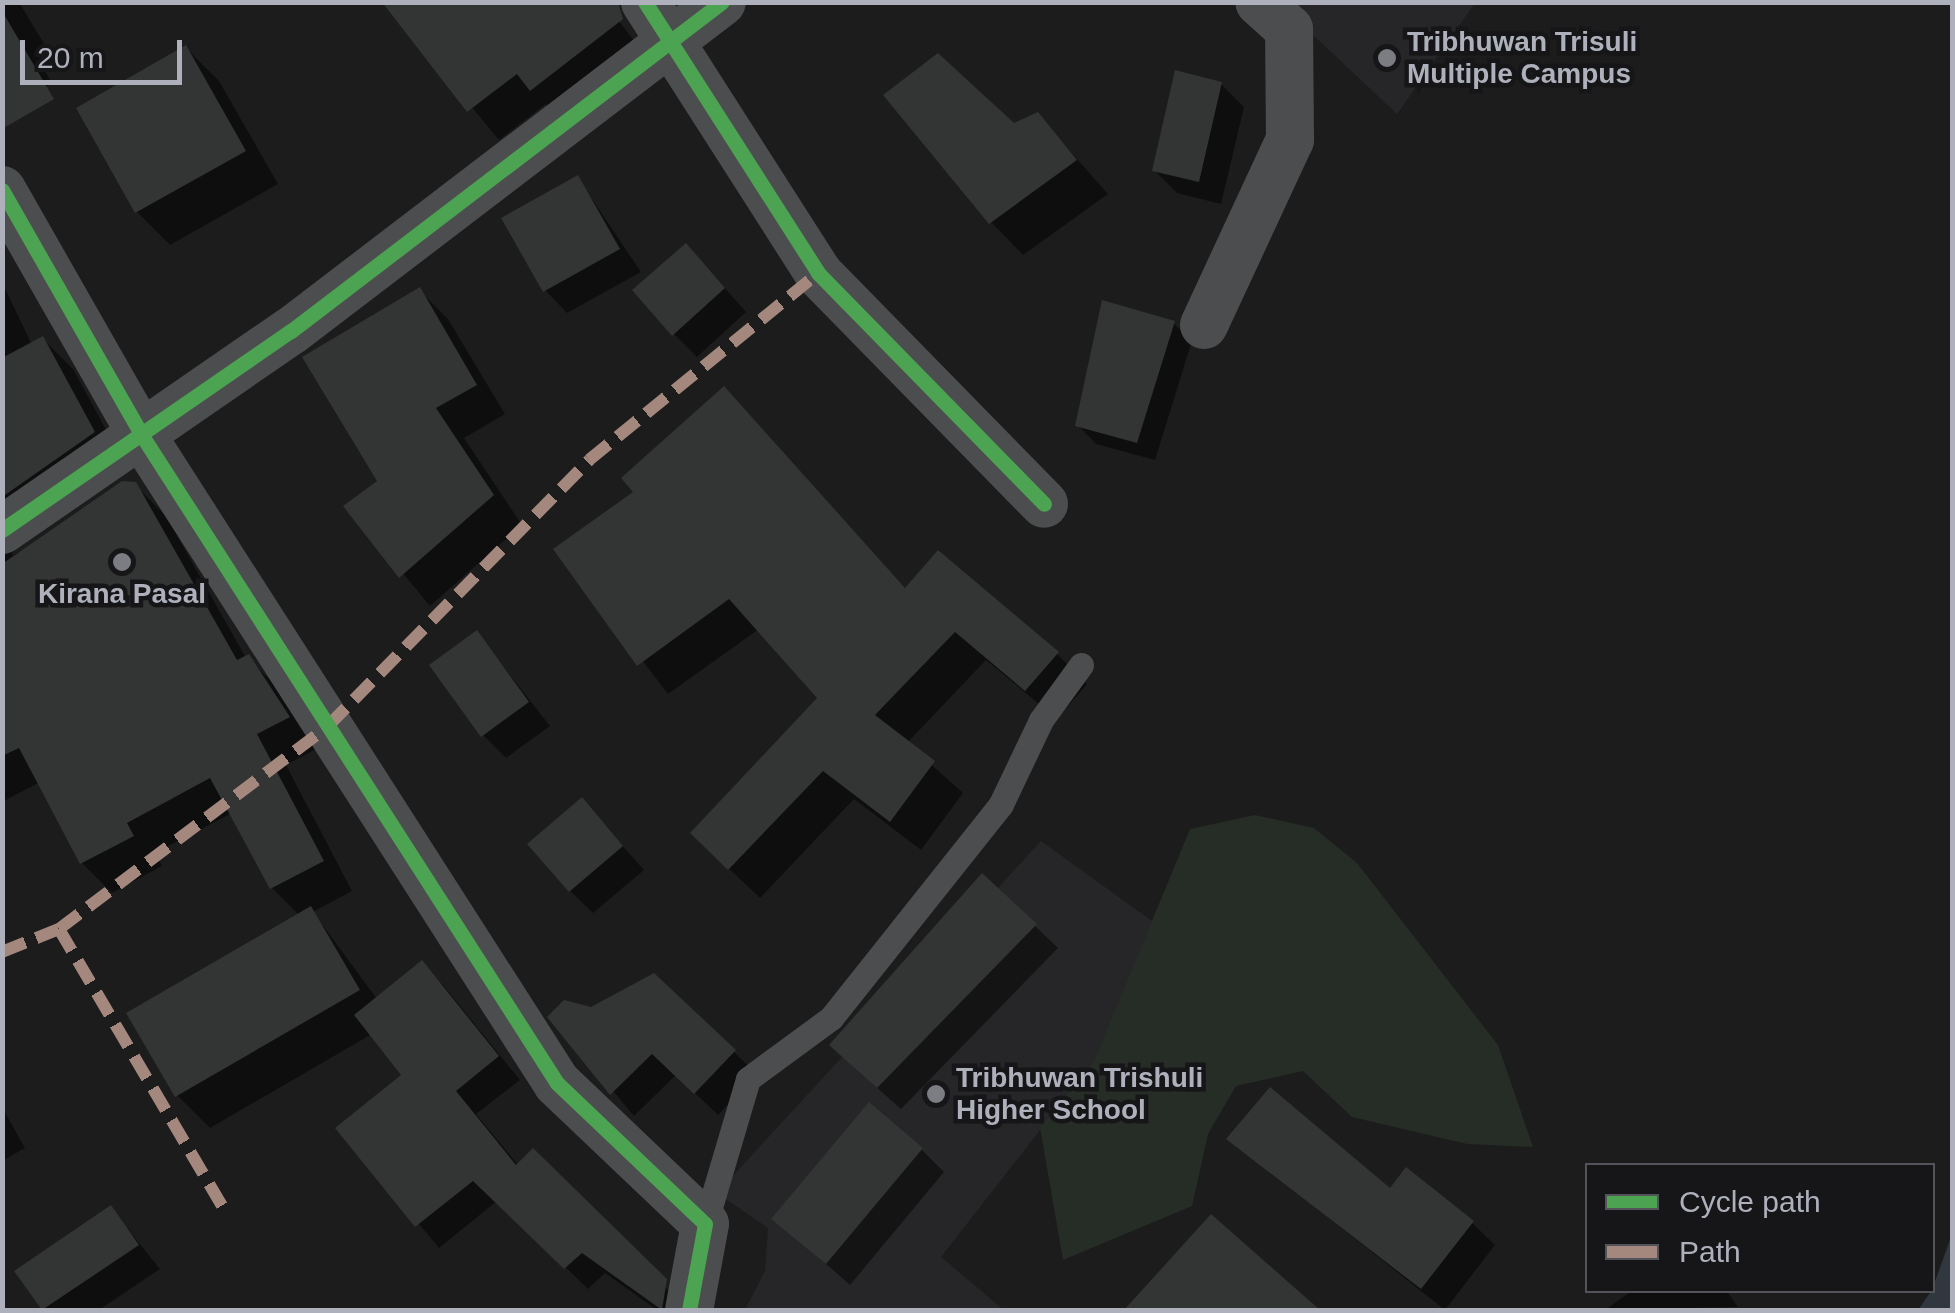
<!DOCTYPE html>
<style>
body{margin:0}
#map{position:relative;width:1955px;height:1313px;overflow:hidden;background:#1c1c1c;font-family:Arial,sans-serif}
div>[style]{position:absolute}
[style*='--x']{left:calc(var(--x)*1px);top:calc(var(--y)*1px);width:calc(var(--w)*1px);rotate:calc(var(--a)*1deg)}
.built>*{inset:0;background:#262628}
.green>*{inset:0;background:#262c26}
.water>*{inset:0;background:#31373f}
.shadow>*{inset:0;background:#0007}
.building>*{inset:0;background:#333434}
.lane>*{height:25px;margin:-12.5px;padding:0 12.5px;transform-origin:12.5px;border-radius:12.5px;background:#4c4d4e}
.street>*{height:48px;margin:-24px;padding:0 24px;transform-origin:24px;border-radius:24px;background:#4c4d4e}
.quiet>*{height:12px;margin-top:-6px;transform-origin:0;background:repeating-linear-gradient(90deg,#a5887d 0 25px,transparent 0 37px)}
.cycleway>*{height:15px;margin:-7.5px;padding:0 7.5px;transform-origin:7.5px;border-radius:7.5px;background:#4ca352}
.dots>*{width:28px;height:28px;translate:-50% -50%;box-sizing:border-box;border:5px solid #161618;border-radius:50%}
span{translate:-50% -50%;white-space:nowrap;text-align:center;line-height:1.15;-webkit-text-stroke:9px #161618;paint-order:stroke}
.poi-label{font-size:28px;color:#aeb1bb;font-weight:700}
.left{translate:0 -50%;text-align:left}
.frame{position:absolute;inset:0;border:5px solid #aeb1bb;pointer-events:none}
.legend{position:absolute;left:1585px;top:1163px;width:350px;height:130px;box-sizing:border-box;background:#161618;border:2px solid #535459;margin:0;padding:12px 18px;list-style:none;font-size:30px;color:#aeb1bb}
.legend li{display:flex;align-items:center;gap:20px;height:50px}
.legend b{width:50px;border:2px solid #535459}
.scale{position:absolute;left:20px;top:40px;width:162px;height:45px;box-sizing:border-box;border:5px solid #aeb1bb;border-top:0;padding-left:12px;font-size:30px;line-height:35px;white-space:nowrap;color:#aeb1bb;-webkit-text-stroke:8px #161618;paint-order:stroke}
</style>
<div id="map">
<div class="built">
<div style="clip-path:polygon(1279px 3px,1475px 3px,1397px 114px)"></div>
<div style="clip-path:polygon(1041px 841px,1156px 924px,1094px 1061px,941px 1257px,1004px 1310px,745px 1310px,765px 1271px,768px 1228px,717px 1193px)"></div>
</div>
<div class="green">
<div style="clip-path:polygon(1255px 815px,1314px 828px,1357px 863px,1498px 1045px,1533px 1147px,1467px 1144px,1352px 1117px,1303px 1071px,1236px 1086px,1208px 1134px,1192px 1206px,1063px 1260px,1040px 1127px,1094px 1061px,1190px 829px)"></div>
</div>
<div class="water">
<div style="clip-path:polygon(1952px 1234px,1952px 1310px,1918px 1310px,1932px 1290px)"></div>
</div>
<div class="shadow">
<div style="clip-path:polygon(2px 2px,19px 2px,52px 57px,41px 64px,52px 83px,2px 119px)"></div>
<div style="clip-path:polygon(604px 2px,645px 55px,562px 119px,546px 104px,499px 140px,395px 15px)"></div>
<div style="clip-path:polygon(186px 48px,219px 81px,278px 184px,170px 245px,137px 212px)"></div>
<div style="clip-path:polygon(1221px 84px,1244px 107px,1221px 204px,1177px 193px,1154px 170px)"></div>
<div style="clip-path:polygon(1038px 115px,1108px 194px,1023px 255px,991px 222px,1014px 126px)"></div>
<div style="clip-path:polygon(578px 178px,641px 272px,567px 313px,545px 290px)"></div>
<div style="clip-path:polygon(708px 269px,746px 312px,697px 357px,674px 334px)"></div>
<div style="clip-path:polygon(2px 282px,32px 345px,43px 339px,73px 369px,124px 463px,15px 538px,12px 556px,135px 485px,166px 516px,246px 658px,279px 687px,318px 748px,286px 765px,352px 891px,313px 912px,377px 999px,421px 964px,444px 986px,520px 1080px,476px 1114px,519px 1166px,533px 1151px,687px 1310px,657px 1310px,605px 1273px,588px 1289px,497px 1201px,439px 1248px,339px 1128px,405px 1075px,372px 1034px,210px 1128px,177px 1095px,299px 915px,272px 888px,232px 813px,155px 853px,162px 866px,112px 893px,82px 863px,40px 782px,2px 802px)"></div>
<div style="clip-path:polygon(419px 290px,448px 319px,505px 414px,464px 438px,522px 525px,430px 606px,347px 506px,380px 482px)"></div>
<div style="clip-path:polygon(1173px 323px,1192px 341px,1155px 460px,1096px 444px,1078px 425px)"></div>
<div style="clip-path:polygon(557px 549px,907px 590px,1057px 654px,1087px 684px,1057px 719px,986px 660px,907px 743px,963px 793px,921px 850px,854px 799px,760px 898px,723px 863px,821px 698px,759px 629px,668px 694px)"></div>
<div style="clip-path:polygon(477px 633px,550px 726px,506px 758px,483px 735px)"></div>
<div style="clip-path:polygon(582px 800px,644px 870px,593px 913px,570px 891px)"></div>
<div style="clip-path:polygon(1035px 926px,1058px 948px,901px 1109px,855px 1068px)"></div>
<div style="clip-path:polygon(551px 1017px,734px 1052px,757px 1074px,718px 1115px,676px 1075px,634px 1116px)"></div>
<div style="clip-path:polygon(2px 1107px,25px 1148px,2px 1161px)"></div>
<div style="clip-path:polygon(1229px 1139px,1472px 1223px,1495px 1245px,1445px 1310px)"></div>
<div style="clip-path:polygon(921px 1149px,944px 1172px,850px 1285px,775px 1219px)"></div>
<div style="clip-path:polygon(111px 1208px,160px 1269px,99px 1310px,45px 1310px,18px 1271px)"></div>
<div style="clip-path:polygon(1212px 1218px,1316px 1310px,1128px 1310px)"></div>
<div style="clip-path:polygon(1633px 1290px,1726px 1290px,1738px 1307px,1605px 1310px)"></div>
</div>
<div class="building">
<div style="clip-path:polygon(382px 2px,618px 2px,623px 19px,530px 91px,517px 74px,467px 112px)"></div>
<div style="clip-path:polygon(2px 11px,54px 99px,2px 129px)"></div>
<div style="clip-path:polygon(186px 45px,246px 151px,135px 213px,76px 108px)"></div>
<div style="clip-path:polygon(938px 53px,1014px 123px,1038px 112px,1077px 160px,989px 224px,883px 95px)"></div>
<div style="clip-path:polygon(1175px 70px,1222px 82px,1199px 182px,1152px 171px)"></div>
<div style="clip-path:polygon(578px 175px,620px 249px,543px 292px,501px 218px)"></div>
<div style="clip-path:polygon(686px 243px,725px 288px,672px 336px,632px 290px)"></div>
<div style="clip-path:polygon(420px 287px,477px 385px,436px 408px,494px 495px,399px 578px,343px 506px,377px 481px,302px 357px)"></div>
<div style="clip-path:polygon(1102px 300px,1175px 321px,1137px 443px,1075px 426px)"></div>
<div style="clip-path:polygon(43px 336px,95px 432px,5px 495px,2px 358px)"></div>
<div style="clip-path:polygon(724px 386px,905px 588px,938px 550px,1059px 652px,1025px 691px,955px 632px,875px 715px,935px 761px,890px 822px,823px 771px,728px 870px,690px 833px,817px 698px,729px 599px,637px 666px,553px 549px,633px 492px,621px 478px)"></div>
<div style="clip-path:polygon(122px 481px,136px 482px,237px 660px,249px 654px,290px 717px,257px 734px,324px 861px,270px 889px,210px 778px,127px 823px,134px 836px,80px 864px,19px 748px,2px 756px,2px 564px)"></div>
<div style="clip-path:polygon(477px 630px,529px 702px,481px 737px,429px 665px)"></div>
<div style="clip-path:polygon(582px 797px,623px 846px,569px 892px,527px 844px)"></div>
<div style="clip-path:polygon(982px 873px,1037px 924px,877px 1088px,829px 1045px)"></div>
<div style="clip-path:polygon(311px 906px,360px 990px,175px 1097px,126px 1013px)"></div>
<div style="clip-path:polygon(422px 960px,499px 1056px,456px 1091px,516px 1165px,533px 1148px,667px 1279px,662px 1310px,582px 1253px,564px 1269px,473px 1181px,415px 1227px,335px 1128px,401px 1075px,354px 1015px)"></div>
<div style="clip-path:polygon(654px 973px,736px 1050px,694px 1094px,652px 1054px,610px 1095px,547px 1017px,564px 1000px,591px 1007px)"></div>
<div style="clip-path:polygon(1270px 1087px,1390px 1188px,1406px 1167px,1474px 1221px,1421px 1289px,1226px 1139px)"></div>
<div style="clip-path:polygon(869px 1102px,923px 1148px,826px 1264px,771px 1219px)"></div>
<div style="clip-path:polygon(111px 1205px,139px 1245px,42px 1310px,14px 1271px)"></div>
<div style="clip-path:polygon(1211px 1214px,1320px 1310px,1124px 1310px)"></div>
</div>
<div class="lane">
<div style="--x:705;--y:1224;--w:151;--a:-73.5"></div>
<div style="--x:748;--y:1079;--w:103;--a:-36.3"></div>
<div style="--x:831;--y:1018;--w:273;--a:-51.5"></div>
<div style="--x:1001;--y:804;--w:93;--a:-64.5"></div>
<div style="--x:1041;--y:720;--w:68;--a:-54"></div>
</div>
<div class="street">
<div style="--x:645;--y:2;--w:322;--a:57.4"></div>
<div style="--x:818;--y:273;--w:323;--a:45.6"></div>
<div style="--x:2;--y:190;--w:281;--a:60.3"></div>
<div style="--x:141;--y:434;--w:771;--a:57.34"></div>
<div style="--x:557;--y:1083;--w:204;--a:43.6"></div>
<div style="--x:705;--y:1224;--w:87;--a:100.5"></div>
<div style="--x:1204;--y:325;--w:204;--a:-65.1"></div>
<div style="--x:1290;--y:140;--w:111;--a:-90.5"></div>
<div style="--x:1289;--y:29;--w:40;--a:-138"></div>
<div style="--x:2;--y:530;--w:351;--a:-34.6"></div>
<div style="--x:291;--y:331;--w:542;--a:-37.36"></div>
</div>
<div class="quiet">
<div style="--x:59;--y:929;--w:331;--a:59.5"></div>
<div style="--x:2;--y:952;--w:61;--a:-22"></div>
<div style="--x:59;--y:929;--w:337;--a:-37"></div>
<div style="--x:328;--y:726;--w:373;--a:-45.5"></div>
<div style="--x:589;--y:460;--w:296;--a:-39.2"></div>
</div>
<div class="cycleway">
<div style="--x:645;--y:2;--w:322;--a:57.4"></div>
<div style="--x:818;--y:273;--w:323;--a:45.6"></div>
<div style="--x:2;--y:190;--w:281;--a:60.3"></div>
<div style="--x:141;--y:434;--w:771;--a:57.34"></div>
<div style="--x:557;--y:1083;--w:204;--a:43.6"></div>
<div style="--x:705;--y:1224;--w:87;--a:100.5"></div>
<div style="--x:2;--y:530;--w:351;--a:-34.6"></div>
<div style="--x:291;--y:331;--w:542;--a:-37.36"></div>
</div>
<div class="dots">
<div style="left:1387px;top:58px;background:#7b7d83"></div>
<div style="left:122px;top:562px;background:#7b7d83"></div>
<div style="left:936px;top:1094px;background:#7b7d83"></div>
</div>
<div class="poi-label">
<span class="left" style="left:1407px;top:58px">Tribhuwan Trisuli<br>Multiple Campus</span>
<span style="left:122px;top:594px">Kirana Pasal</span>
<span class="left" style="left:956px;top:1094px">Tribhuwan Trishuli<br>Higher School</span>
</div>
<div class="frame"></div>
<ul class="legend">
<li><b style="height:12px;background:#4ca352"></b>Cycle path</li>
<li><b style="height:12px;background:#a5887d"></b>Path</li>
</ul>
<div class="scale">20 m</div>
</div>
